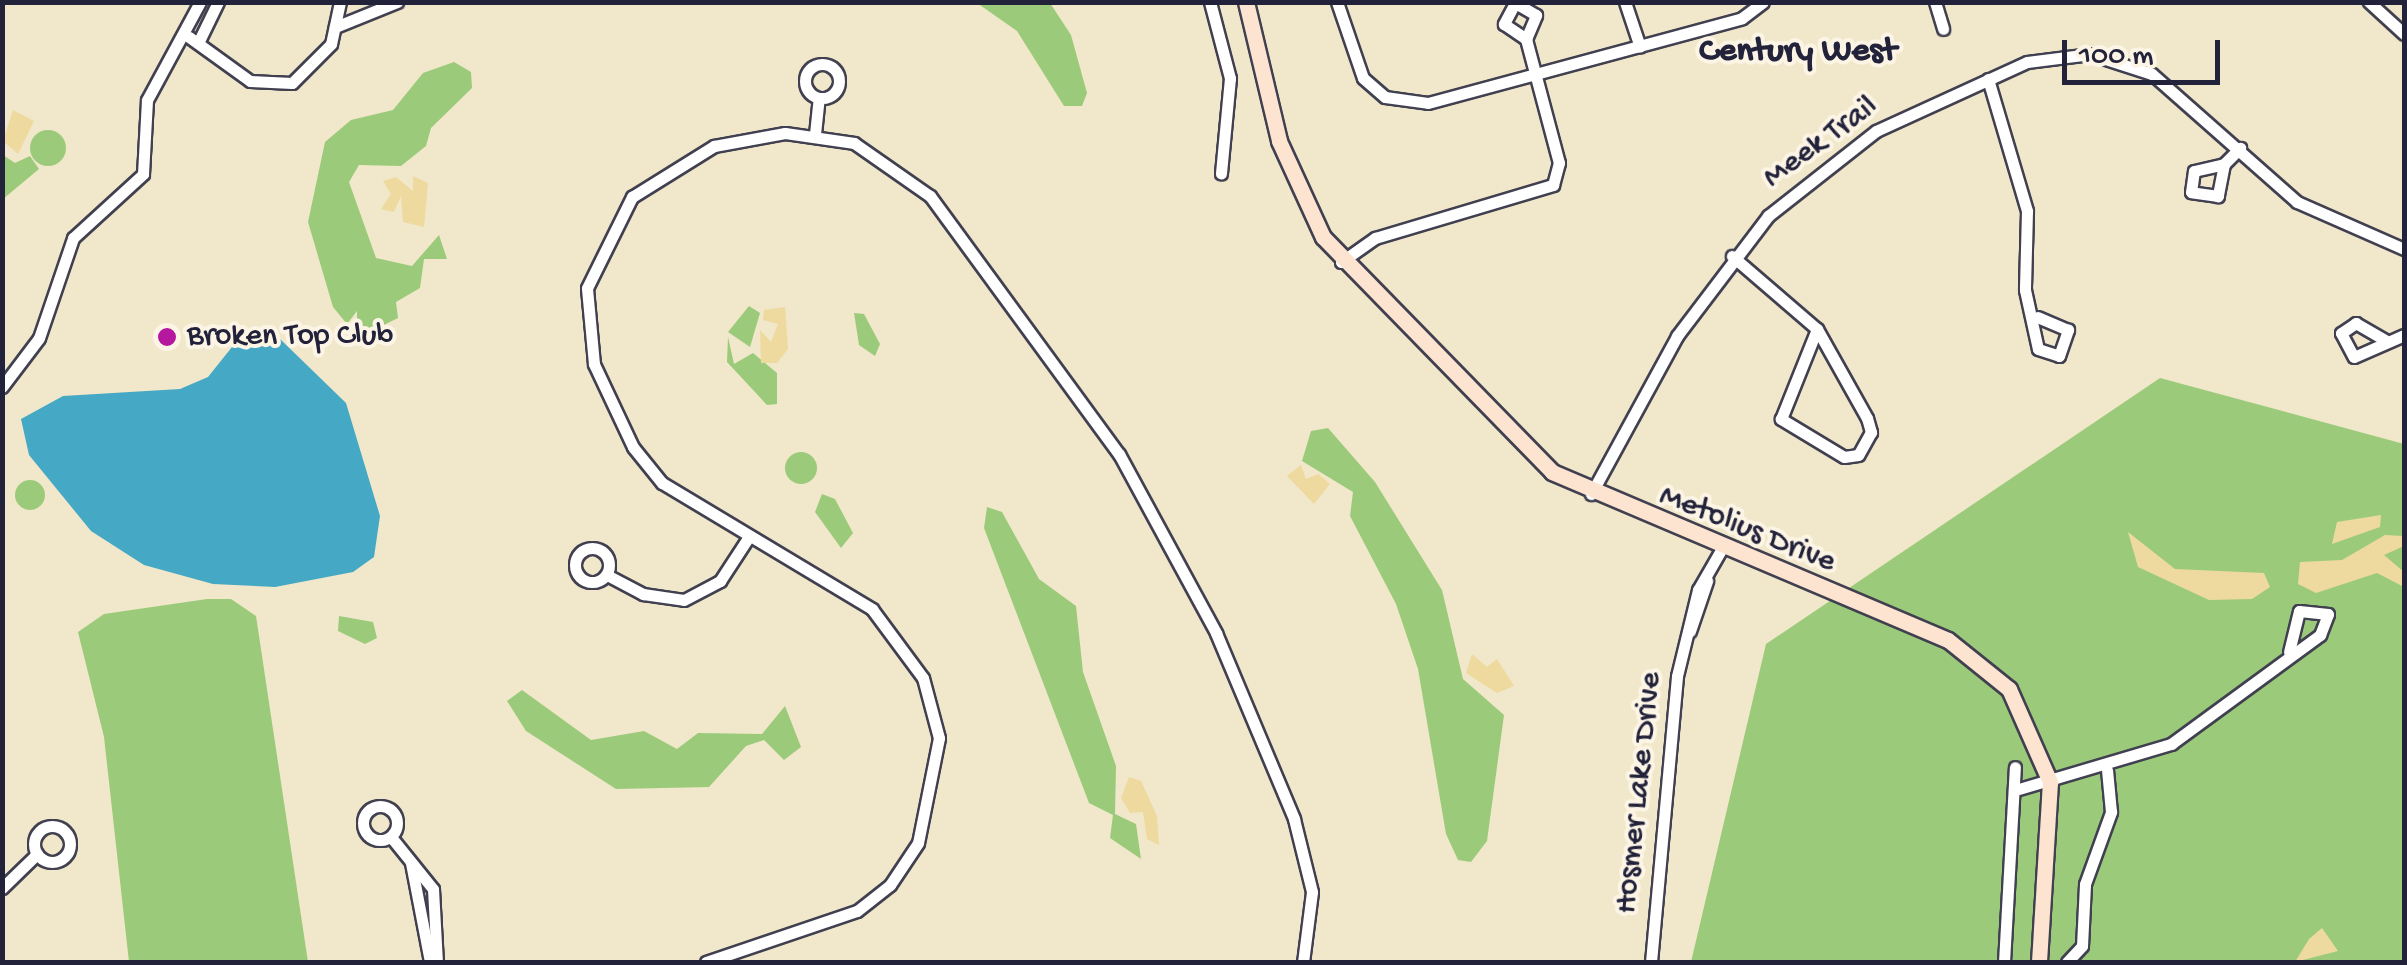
<!DOCTYPE html>
<style>
body{margin:0}
#map{position:relative;width:2407px;height:965px;overflow:hidden;background:#f1e7ca;font-family:"Gochi Hand",sans-serif}
div>[style]{position:absolute}
[style*='--x']{left:calc(var(--x)*1px);top:calc(var(--y)*1px);width:calc(var(--w)*1px);rotate:calc(var(--a)*1deg)}
.green>*{inset:0;background:#9bcb7a}
.round{border-radius:50%}
.sand>*{inset:0;background:#eeda9e}
.water>*{inset:0;background:#45a8c5}
.roads{filter:drop-shadow(2px 0 #414050) drop-shadow(-2px 0 #414050) drop-shadow(0 2px #414050) drop-shadow(0 -2px #414050)}
.street>*{height:11px;margin:-5.5px;padding:0 5.5px;transform-origin:5.5px;border-radius:5.5px;background:#fff}
.street>.ring{margin:-5.5px;padding:0;box-sizing:content-box;background:none;border:11px solid #fff;border-radius:50%}
.secondary>*{height:15px;margin:-7.5px;padding:0 7.5px;transform-origin:7.5px;border-radius:7.5px;background:#fde4d1}
.dots>*{width:28px;height:28px;translate:-50% -50%;box-sizing:border-box;border:5px solid #fcf5e5;border-radius:50%}
span{translate:-50% -50%;white-space:nowrap;text-align:center;line-height:1.15;-webkit-text-stroke:8px #fcf5e5;paint-order:stroke}
.street-label{font-size:32px;color:#22223b}
.poi-label{font-size:32px;color:#22223b}
.left{translate:0 -50%;text-align:left}
.neighbourhood-label{font-size:35px;color:#22223b;font-weight:700}
.frame{position:absolute;inset:0;border:5px solid #22223b;pointer-events:none}
.scale{position:absolute;left:2062px;top:40px;width:158px;height:45px;box-sizing:border-box;border:5px solid #22223b;border-top:0;padding-left:12px;font-size:30px;line-height:35px;white-space:nowrap;color:#22223b;-webkit-text-stroke:8px #fcf5e5;paint-order:stroke}
</style>
<div id="map">
<div class="green">
<div style="clip-path:polygon(977px 3px,1050px 3px,1071px 35px,1087px 93px,1082px 106px,1064px 106px,1017px 31px)"></div>
<div style="clip-path:polygon(454px 62px,471px 72px,472px 88px,431px 128px,426px 146px,401px 166px,359px 165px,349px 182px,376px 258px,412px 266px,439px 235px,447px 259px,424px 259px,420px 288px,396px 302px,398px 318px,357px 338px,357px 311px,347px 324px,333px 307px,308px 222px,325px 142px,351px 120px,393px 110px,423px 73px)"></div>
<div class="round" style="left:30px;top:130px;width:36px;height:36px"></div>
<div style="clip-path:polygon(3px 155px,15px 163px,30px 156px,39px 169px,3px 199px)"></div>
<div style="clip-path:polygon(749px 306px,760px 313px,750px 347px,728px 332px)"></div>
<div style="clip-path:polygon(854px 313px,864px 314px,880px 344px,875px 356px,859px 345px)"></div>
<div style="clip-path:polygon(728px 337px,734px 364px,753px 353px,777px 373px,777px 404px,767px 405px,727px 362px)"></div>
<div style="clip-path:polygon(2160px 378px,2404px 444px,2404px 962px,1691px 962px,1766px 644px)"></div>
<div style="clip-path:polygon(1328px 428px,1375px 482px,1442px 590px,1463px 679px,1504px 715px,1487px 841px,1471px 862px,1458px 860px,1446px 834px,1418px 669px,1396px 604px,1350px 516px,1353px 492px,1302px 461px,1311px 431px)"></div>
<div class="round" style="left:785px;top:452px;width:32px;height:32px"></div>
<div class="round" style="left:15px;top:480px;width:30px;height:30px"></div>
<div style="clip-path:polygon(822px 494px,835px 499px,853px 533px,841px 548px,815px 512px)"></div>
<div style="clip-path:polygon(987px 507px,1002px 512px,1039px 579px,1076px 606px,1083px 672px,1116px 766px,1115px 814px,1136px 824px,1141px 859px,1110px 838px,1113px 815px,1089px 803px,984px 528px)"></div>
<div style="clip-path:polygon(207px 599px,231px 599px,256px 616px,308px 962px,129px 962px,104px 737px,78px 632px,104px 614px)"></div>
<div style="clip-path:polygon(339px 616px,373px 622px,377px 638px,365px 644px,338px 631px)"></div>
<div style="clip-path:polygon(522px 690px,591px 740px,644px 731px,677px 749px,698px 733px,762px 734px,785px 706px,801px 747px,784px 760px,764px 740px,746px 746px,709px 787px,616px 789px,526px 731px,507px 701px)"></div>
</div>
<div class="sand">
<div style="clip-path:polygon(13px 110px,34px 121px,18px 154px,3px 141px)"></div>
<div style="clip-path:polygon(413px 176px,428px 183px,424px 227px,403px 222px,401px 196px,394px 212px,381px 209px,391px 194px,383px 181px,396px 177px,413px 191px)"></div>
<div style="clip-path:polygon(785px 307px,788px 349px,777px 363px,761px 363px,760px 330px,771px 342px,778px 324px,763px 320px,764px 310px)"></div>
<div style="clip-path:polygon(1301px 465px,1306px 479px,1318px 474px,1330px 484px,1314px 504px,1287px 476px)"></div>
<div style="clip-path:polygon(2381px 515px,2380px 527px,2332px 544px,2337px 522px)"></div>
<div style="clip-path:polygon(2128px 532px,2175px 569px,2264px 573px,2270px 587px,2252px 599px,2209px 600px,2138px 567px)"></div>
<div style="clip-path:polygon(2385px 535px,2404px 536px,2404px 546px,2384px 555px,2404px 572px,2404px 587px,2377px 573px,2316px 593px,2298px 584px,2300px 562px,2342px 560px)"></div>
<div style="clip-path:polygon(1472px 654px,1487px 667px,1497px 659px,1514px 686px,1497px 693px,1466px 673px)"></div>
<div style="clip-path:polygon(1129px 777px,1141px 781px,1157px 816px,1159px 845px,1147px 839px,1143px 812px,1130px 813px,1121px 798px)"></div>
<div style="clip-path:polygon(2322px 928px,2338px 951px,2295px 962px,2309px 939px)"></div>
</div>
<div class="water">
<div style="clip-path:polygon(278px 337px,346px 403px,380px 516px,374px 557px,353px 572px,275px 587px,213px 584px,144px 565px,91px 531px,29px 455px,21px 419px,63px 396px,180px 389px,208px 377px,232px 347px)"></div>
</div>
<div class="roads">
<div class="street">
<div style="--x:1210;--y:2;--w:79;--a:75.3"></div>
<div style="--x:1230;--y:78;--w:96;--a:95.4"></div>
<div style="--x:1337;--y:2;--w:80;--a:71.1"></div>
<div style="--x:1363;--y:78;--w:29;--a:41"></div>
<div style="--x:1385;--y:97;--w:43;--a:7.9"></div>
<div style="--x:1428;--y:103;--w:325;--a:-15.1"></div>
<div style="--x:1742;--y:18;--w:26;--a:-37"></div>
<div style="--x:1625;--y:2;--w:47;--a:71.6"></div>
<div style="--x:1935;--y:2;--w:28;--a:73"></div>
<div style="--x:2369;--y:2;--w:47;--a:42.4"></div>
<div style="--x:335;--y:27;--w:67;--a:-22"></div>
<div style="--x:189;--y:37;--w:75;--a:35.8"></div>
<div style="--x:250;--y:81;--w:42;--a:2.7"></div>
<div style="--x:292;--y:83;--w:55;--a:-45"></div>
<div style="--x:331;--y:44;--w:43;--a:-77.9"></div>
<div style="--x:198;--y:43;--w:46;--a:-64"></div>
<div class="ring" style="left:805px;top:64px;width:23px;height:23px"></div>
<div style="--x:1988;--y:79;--w:138;--a:73.5"></div>
<div style="--x:2027;--y:211;--w:79;--a:91.5"></div>
<div style="--x:2025;--y:290;--w:60;--a:77.6"></div>
<div style="--x:2038;--y:349;--w:22;--a:18"></div>
<div style="--x:2059;--y:356;--w:28;--a:-71"></div>
<div style="--x:2068;--y:330;--w:33;--a:-157"></div>
<div style="--x:815;--y:134;--w:36;--a:-84"></div>
<div style="--x:2224;--y:164;--w:33;--a:101"></div>
<div style="--x:2218;--y:196;--w:27;--a:-172"></div>
<div style="--x:2191;--y:192;--w:21;--a:-82"></div>
<div style="--x:2194;--y:171;--w:31;--a:-13"></div>
<div style="--x:2224;--y:164;--w:23;--a:-45"></div>
<div style="--x:1732;--y:256;--w:112;--a:40.7"></div>
<div style="--x:1817;--y:329;--w:102;--a:60.7"></div>
<div style="--x:1867;--y:418;--w:15;--a:74"></div>
<div style="--x:1871;--y:432;--w:26;--a:119"></div>
<div style="--x:1858;--y:455;--w:14;--a:172"></div>
<div style="--x:1844;--y:457;--w:74;--a:-148.9"></div>
<div style="--x:1781;--y:419;--w:97;--a:-68.2"></div>
<div style="--x:1341;--y:262;--w:42;--a:-35.2"></div>
<div style="--x:1375;--y:238;--w:186;--a:-16.6"></div>
<div style="--x:1553;--y:185;--w:23;--a:-75"></div>
<div style="--x:1559;--y:163;--w:128;--a:-104.9"></div>
<div style="--x:1526;--y:39;--w:26;--a:-67"></div>
<div style="--x:1536;--y:15;--w:24;--a:-150"></div>
<div style="--x:1515;--y:3;--w:24;--a:118"></div>
<div style="--x:1504;--y:24;--w:27;--a:34"></div>
<div style="--x:2385;--y:340;--w:34;--a:-150"></div>
<div style="--x:2356;--y:323;--w:18;--a:146"></div>
<div style="--x:2341;--y:333;--w:27;--a:62"></div>
<div style="--x:2354;--y:357;--w:55;--a:-23.7"></div>
<div style="--x:2;--y:387;--w:61;--a:-52.9"></div>
<div style="--x:39;--y:338;--w:106;--a:-71.2"></div>
<div style="--x:73;--y:238;--w:95;--a:-42.4"></div>
<div style="--x:143;--y:174;--w:74;--a:-86.9"></div>
<div style="--x:147;--y:100;--w:111;--a:-61.6"></div>
<div style="--x:1591;--y:494;--w:180;--a:-61.4"></div>
<div style="--x:1677;--y:336;--w:151;--a:-52.8"></div>
<div style="--x:1768;--y:216;--w:137;--a:-38.2"></div>
<div style="--x:1876;--y:131;--w:166;--a:-24.6"></div>
<div style="--x:2027;--y:62;--w:64;--a:-7.2"></div>
<div style="--x:2090;--y:54;--w:65;--a:17.9"></div>
<div style="--x:2152;--y:74;--w:193;--a:41.4"></div>
<div style="--x:2297;--y:202;--w:117;--a:23.7"></div>
<div class="ring" style="left:575px;top:548px;width:23px;height:23px"></div>
<div style="--x:607;--y:575;--w:41;--a:27.8"></div>
<div style="--x:643;--y:594;--w:41;--a:8.3"></div>
<div style="--x:684;--y:600;--w:41;--a:-27.8"></div>
<div style="--x:720;--y:581;--w:51;--a:-56.9"></div>
<div style="--x:1690;--y:631;--w:53;--a:-71.2"></div>
<div style="--x:2019;--y:789;--w:159;--a:-16.5"></div>
<div style="--x:2171;--y:744;--w:185;--a:-36.2"></div>
<div style="--x:2320;--y:635;--w:22;--a:-69"></div>
<div style="--x:2328;--y:614;--w:29;--a:-174"></div>
<div style="--x:2299;--y:611;--w:42;--a:103.7"></div>
<div class="ring" style="left:363px;top:806px;width:23px;height:23px"></div>
<div class="ring" style="left:34px;top:826px;width:25px;height:25px"></div>
<div style="--x:391;--y:837;--w:67;--a:51.1"></div>
<div style="--x:433;--y:889;--w:73;--a:86.9"></div>
<div style="--x:411;--y:863;--w:101;--a:79.1"></div>
<div style="--x:2;--y:888;--w:49;--a:-44.2"></div>
<div style="--x:706;--y:962;--w:159;--a:-18.7"></div>
<div style="--x:857;--y:911;--w:42;--a:-38.2"></div>
<div style="--x:890;--y:885;--w:50;--a:-56.3"></div>
<div style="--x:918;--y:843;--w:107;--a:-78.7"></div>
<div style="--x:939;--y:738;--w:62;--a:-104.9"></div>
<div style="--x:923;--y:678;--w:86;--a:-126.5"></div>
<div style="--x:872;--y:609;--w:245;--a:-149"></div>
<div style="--x:662;--y:483;--w:46;--a:-128.9"></div>
<div style="--x:633;--y:447;--w:92;--a:-115.2"></div>
<div style="--x:594;--y:364;--w:76;--a:-95.3"></div>
<div style="--x:587;--y:288;--w:102;--a:-63.7"></div>
<div style="--x:632;--y:197;--w:97;--a:-31.9"></div>
<div style="--x:714;--y:146;--w:72;--a:-10.4"></div>
<div style="--x:785;--y:133;--w:70;--a:8.2"></div>
<div style="--x:854;--y:143;--w:93;--a:34.9"></div>
<div style="--x:930;--y:196;--w:320;--a:53.8"></div>
<div style="--x:1119;--y:454;--w:204;--a:61.5"></div>
<div style="--x:1216;--y:633;--w:202;--a:67.2"></div>
<div style="--x:1294;--y:819;--w:75;--a:76.1"></div>
<div style="--x:1312;--y:892;--w:71;--a:97.3"></div>
<div style="--x:1651;--y:962;--w:287;--a:-84.8"></div>
<div style="--x:1677;--y:676;--w:89;--a:-76.3"></div>
<div style="--x:1698;--y:590;--w:46;--a:-60.1"></div>
<div style="--x:2004;--y:962;--w:195;--a:-86.8"></div>
<div style="--x:2067;--y:962;--w:22;--a:-47"></div>
<div style="--x:2082;--y:946;--w:62;--a:-87.2"></div>
<div style="--x:2085;--y:884;--w:77;--a:-70.1"></div>
<div style="--x:2111;--y:812;--w:42;--a:-95.4"></div>
</div>
<div class="secondary">
<div style="--x:1246;--y:2;--w:143;--a:76.6"></div>
<div style="--x:1279;--y:141;--w:106;--a:65.4"></div>
<div style="--x:1323;--y:237;--w:328;--a:45.7"></div>
<div style="--x:1552;--y:472;--w:430;--a:23"></div>
<div style="--x:1948;--y:640;--w:78;--a:38.8"></div>
<div style="--x:2009;--y:689;--w:102;--a:66.2"></div>
<div style="--x:2050;--y:782;--w:180;--a:93.5"></div>
</div>
</div>
<div class="dots">
<div style="left:167px;top:337px;background:#b5179e"></div>
</div>
<div class="street-label">
<span style="left:1821px;top:143px;rotate:-36deg">Meek Trail</span>
<span style="left:1747px;top:530px;rotate:22deg">Metolius Drive</span>
<span style="left:1640px;top:793px;rotate:-84deg">Hosmer Lake Drive</span>
</div>
<div class="poi-label">
<span class="left" style="left:187px;top:337px">Broken Top Club</span>
</div>
<div class="neighbourhood-label">
<span style="left:1798px;top:53px">Century West</span>
</div>
<div class="frame"></div>
<div class="scale">100 m</div>
</div>
